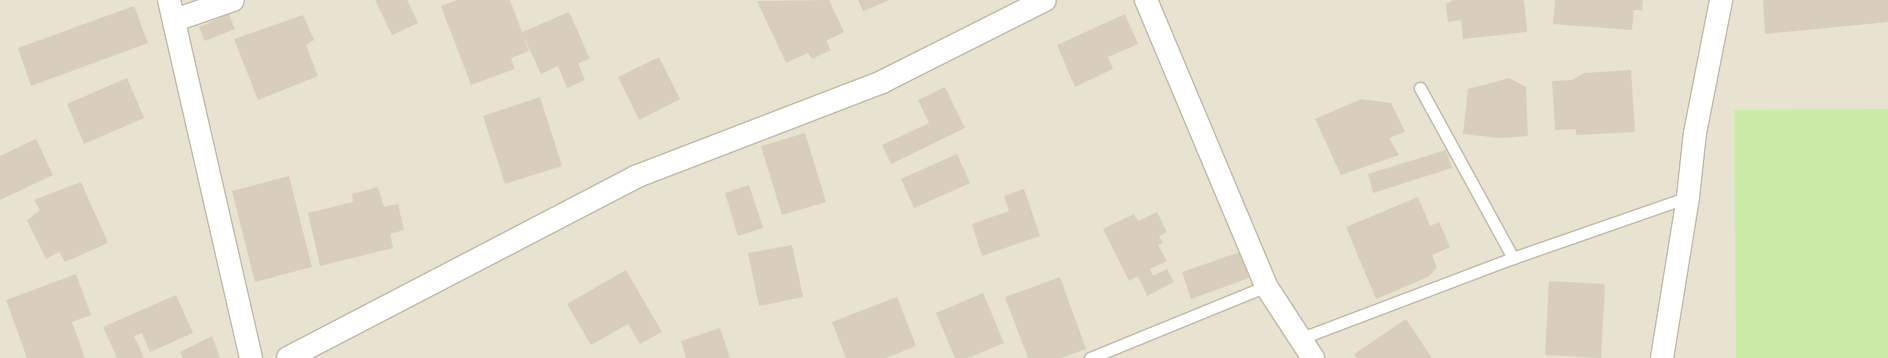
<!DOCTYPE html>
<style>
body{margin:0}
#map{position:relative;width:1888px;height:358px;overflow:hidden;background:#f4efe3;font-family:"Open Sans",sans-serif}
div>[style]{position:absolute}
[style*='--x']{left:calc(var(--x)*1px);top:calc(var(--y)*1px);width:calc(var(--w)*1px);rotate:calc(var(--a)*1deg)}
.residential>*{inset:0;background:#e8e2d1}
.green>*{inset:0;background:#cbeca8}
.building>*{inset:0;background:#d9cebb}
.roads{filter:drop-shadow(1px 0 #c0b8a5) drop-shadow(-1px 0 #c0b8a5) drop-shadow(0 1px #c0b8a5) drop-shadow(0 -1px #c0b8a5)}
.lane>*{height:11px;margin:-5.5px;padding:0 5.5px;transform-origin:5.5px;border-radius:5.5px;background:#fff}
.street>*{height:22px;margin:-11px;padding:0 11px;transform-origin:11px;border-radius:11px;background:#fff}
span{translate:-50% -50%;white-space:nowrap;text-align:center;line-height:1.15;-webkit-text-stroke:3px #fff;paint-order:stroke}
</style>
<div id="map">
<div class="residential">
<div style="clip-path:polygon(0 0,1888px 0,1888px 358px,0 358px)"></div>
</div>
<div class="green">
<div style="clip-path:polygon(1888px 109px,1888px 358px,1736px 358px,1734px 110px)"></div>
</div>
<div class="building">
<div style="clip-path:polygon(375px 0,407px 0,418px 23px,392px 35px)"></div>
<div style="clip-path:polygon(457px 0,510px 0,522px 32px,569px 12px,590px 59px,578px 63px,585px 80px,567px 88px,558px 66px,541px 74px,523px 35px,529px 51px,511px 58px,515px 69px,471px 85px,441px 6px)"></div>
<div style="clip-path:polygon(829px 0,844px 32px,826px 41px,831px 50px,812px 59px,808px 53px,786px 63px,757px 1px)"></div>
<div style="clip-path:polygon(858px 0,890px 0,863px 11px)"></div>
<div style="clip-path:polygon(1453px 0,1524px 0,1527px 32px,1463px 39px,1461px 20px,1448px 22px,1446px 4px)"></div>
<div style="clip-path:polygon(1555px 0,1643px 0,1642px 10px,1634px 10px,1632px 30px,1553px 24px)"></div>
<div style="clip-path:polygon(1763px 0,1888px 0,1888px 22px,1765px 34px)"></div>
<div style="clip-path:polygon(134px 6px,148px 43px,31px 86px,18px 48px)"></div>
<div style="clip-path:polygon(229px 14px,235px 29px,205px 41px,199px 27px)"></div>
<div style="clip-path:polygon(1125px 14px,1138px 44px,1108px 57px,1113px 69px,1075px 87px,1057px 45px)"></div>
<div style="clip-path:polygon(303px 15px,314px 40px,306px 45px,318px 76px,258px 100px,234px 39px)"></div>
<div style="clip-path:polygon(659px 57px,680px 99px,639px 120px,618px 77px)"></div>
<div style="clip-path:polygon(1631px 70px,1635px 132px,1576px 135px,1576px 129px,1555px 130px,1552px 81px,1572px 80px,1584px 73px)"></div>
<div style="clip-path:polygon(127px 78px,144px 118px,84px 144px,67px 104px)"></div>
<div style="clip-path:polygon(1509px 78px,1526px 87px,1528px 136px,1499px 138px,1463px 134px,1468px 89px)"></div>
<div style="clip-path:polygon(945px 87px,965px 128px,891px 164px,882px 145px,929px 123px,918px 100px)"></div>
<div style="clip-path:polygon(540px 97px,562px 166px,505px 184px,483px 116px)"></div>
<div style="clip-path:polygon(1361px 99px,1391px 103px,1405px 132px,1389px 138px,1399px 155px,1341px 175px,1315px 119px)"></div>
<div style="clip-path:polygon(805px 133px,826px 202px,782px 215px,761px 146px)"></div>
<div style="clip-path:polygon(36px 139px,53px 175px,0 200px,0 156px)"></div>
<div style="clip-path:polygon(1446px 150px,1452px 168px,1373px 193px,1368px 174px)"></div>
<div style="clip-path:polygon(957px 154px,970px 183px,914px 208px,901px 179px)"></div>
<div style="clip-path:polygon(289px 176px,312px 267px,255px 282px,232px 191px)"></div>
<div style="clip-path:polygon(81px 182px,108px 243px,65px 262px,59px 252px,46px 259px,27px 220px,40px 210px,34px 200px)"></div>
<div style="clip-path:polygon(749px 185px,763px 228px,738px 236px,725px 193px)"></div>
<div style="clip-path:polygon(378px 187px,384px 207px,398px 204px,404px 230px,390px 234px,393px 248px,320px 266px,308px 213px,353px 202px,352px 194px)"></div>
<div style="clip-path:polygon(1024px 189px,1040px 236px,982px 256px,972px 224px,1009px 211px,1004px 196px)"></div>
<div style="clip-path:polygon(1418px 197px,1430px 226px,1439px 222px,1450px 247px,1432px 255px,1437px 268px,1428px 277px,1376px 299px,1346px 227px)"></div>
<div style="clip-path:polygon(1157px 212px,1167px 232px,1159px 236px,1163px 243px,1158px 245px,1167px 261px,1150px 269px,1153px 276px,1167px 269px,1174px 282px,1147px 296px,1138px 276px,1129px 281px,1103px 229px,1134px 214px,1138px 221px)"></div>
<div style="clip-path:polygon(792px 245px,803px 297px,759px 306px,748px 253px)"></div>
<div style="clip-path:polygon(1240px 252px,1249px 278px,1191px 299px,1182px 272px)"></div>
<div style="clip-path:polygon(626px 270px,662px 332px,640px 344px,628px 324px,591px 345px,567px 304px)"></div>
<div style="clip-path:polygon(76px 274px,91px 315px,72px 322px,85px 358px,27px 358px,6px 300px)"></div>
<div style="clip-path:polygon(1060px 277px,1086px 349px,1061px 358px,1028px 358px,1005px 297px)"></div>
<div style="clip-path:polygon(1549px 281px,1605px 284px,1601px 358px,1545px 355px)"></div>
<div style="clip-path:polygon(983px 293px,1004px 343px,968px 358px,955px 358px,936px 313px)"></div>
<div style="clip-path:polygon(176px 295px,193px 333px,150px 352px,142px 333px,134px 336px,144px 358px,117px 358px,103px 327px)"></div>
<div style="clip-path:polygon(897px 297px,916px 346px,886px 358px,846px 358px,832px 322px)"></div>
<div style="clip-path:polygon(1406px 319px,1432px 358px,1356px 358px,1354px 354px)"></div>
<div style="clip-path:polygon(720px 328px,730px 358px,686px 358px,681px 341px)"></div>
<div style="clip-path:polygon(212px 336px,220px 358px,183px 358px,180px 352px)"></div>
</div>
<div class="roads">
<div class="lane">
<div style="--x:1420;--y:88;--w:194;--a:61.3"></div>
<div style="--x:1302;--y:338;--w:226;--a:-20.8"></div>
<div style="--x:1513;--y:258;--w:185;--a:-19.2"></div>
<div style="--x:1090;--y:358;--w:190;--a:-22.2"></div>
</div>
<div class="street">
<div style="--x:169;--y:0;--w:367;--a:77.1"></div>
<div style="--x:1146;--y:0;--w:310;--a:67.2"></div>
<div style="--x:1266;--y:286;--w:86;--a:56.9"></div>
<div style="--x:175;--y:20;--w:61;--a:-19"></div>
<div style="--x:288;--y:358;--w:391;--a:-27.5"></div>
<div style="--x:635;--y:177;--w:265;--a:-21"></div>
<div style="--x:882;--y:82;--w:182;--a:-26.7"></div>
<div style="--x:1662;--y:358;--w:163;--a:-80.8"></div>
<div style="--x:1688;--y:197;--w:64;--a:-83.8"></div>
<div style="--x:1695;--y:133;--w:136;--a:-78.9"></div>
</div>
</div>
</div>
